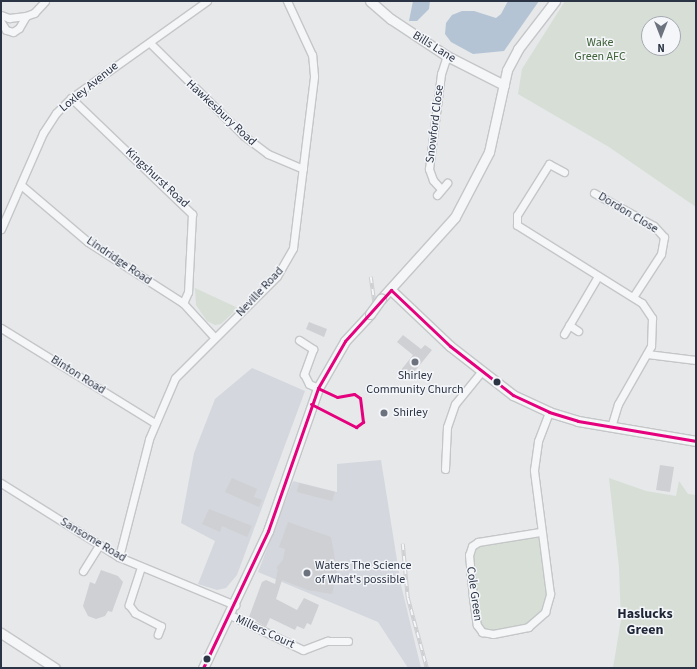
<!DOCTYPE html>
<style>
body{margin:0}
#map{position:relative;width:697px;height:669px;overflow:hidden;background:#e6e8ea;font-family:"Source Sans 3",sans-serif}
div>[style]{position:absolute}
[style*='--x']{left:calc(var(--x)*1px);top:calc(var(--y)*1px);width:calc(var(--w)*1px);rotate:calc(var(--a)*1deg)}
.built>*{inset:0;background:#d4d7dd}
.green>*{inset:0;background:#d6ded6}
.water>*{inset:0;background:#b4c4d5}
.building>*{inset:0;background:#ced0d3}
.roads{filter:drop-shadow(1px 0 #c4c6c8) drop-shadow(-1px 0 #c4c6c8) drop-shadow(0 1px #c4c6c8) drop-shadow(0 -1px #c4c6c8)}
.minor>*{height:7px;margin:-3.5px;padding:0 3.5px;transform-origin:3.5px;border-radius:3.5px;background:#f5f6f7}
.tertiary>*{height:9px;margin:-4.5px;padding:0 4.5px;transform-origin:4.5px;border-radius:4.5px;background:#f5f6f7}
.rail>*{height:3.5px;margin-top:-1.75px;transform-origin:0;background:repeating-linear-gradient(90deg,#f4f6f9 0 6px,#cecfd2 0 12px);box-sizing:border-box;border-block:1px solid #cecfd2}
.bridges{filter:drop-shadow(1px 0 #c4c6c8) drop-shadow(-1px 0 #c4c6c8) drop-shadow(0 1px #c4c6c8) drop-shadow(0 -1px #c4c6c8)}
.tertiary-bridge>*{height:9px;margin:-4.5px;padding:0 4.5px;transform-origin:4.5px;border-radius:4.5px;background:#f5f6f7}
.bus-1>*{height:3px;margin:-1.5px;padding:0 1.5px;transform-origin:1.5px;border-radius:1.5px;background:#e5007d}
.dots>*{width:11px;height:11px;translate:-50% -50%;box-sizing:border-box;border:2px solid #f4f6f9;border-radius:50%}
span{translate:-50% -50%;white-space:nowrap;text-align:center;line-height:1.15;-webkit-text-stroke:3px #f4f6f9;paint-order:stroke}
.park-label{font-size:12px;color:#3f6138}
.street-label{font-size:12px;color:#2b3445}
.poi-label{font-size:12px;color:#2b3445}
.left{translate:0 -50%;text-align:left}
.quarter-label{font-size:14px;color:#1d2536;font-weight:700}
.frame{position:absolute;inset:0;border:2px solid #2b3445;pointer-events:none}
.north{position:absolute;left:641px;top:16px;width:40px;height:40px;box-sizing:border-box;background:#f4f6f9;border:1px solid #a4a8b1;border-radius:50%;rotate:180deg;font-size:11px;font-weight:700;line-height:16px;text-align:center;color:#2b3445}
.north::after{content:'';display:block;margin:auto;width:14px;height:18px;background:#6c737f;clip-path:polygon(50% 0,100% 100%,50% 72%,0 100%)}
</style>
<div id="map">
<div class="built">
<div style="clip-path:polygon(252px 368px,305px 391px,237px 575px,226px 588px,217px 590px,198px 584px,215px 541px,181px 523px,194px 453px,215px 399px)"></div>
<div style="clip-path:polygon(381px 460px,401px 585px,421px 668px,408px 668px,378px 622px,258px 572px,293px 481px,337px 492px,337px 464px)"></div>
</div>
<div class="green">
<div style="clip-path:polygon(evenodd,565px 1px,696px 1px,696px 207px,609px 147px,518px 94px,522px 69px,565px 1px,649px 24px,673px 24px,673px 48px,649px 48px,649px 24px)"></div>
<div style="clip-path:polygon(195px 288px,238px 308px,221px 324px,215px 325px,207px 321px,196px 305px)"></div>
<div style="clip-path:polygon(609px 478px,646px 491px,676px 496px,679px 481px,688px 494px,696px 495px,696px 668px,613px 668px,621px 620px,619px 567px)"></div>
<div style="clip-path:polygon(540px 532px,550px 594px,545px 612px,528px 627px,482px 632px,473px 598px,472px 546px)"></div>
</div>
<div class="water">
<div style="clip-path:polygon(413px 1px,430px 1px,429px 9px,417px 21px,409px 21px)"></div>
<div style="clip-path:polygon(508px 1px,539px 1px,504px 51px,473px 54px,451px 42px,445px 34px,446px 23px,452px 15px,462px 11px,474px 11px,496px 18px,501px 14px)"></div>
</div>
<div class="building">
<div style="clip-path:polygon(309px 322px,327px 329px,324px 337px,306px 329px)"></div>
<div style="clip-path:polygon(403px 335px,421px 349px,425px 345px,432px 350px,410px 377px,401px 370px,413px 355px,397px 342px)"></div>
<div style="clip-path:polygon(660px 465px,674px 467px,670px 492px,656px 490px)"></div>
<div style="clip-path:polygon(232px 478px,257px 489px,254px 497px,262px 500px,259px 507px,225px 492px)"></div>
<div style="clip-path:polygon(299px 483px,335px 492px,332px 501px,297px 492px)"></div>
<div style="clip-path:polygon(209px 509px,252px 526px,247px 537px,222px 526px,220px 532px,202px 524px)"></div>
<div style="clip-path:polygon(288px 522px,331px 537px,337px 571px,332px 594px,308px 590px,282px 580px,276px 599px,297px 610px,304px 598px,319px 605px,311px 625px,307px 623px,304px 629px,297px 626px,295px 630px,270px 618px,266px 627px,249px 617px,262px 582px,266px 580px,275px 584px,278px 569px,276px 568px,283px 560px,285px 549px,279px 547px)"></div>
<div style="clip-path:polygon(101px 570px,118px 576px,123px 582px,112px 612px,108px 611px,105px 616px,96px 619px,88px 616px,83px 606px,90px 582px,95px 584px)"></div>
</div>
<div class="roads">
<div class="minor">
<div style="--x:1;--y:15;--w:9;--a:21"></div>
<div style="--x:9;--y:18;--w:17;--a:-7"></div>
<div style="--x:26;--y:16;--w:9;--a:-21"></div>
<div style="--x:34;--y:13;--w:16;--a:-47"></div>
<div style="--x:1;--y:22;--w:9;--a:58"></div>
<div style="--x:6;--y:30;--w:7;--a:16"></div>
<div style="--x:13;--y:32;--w:7;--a:-34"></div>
<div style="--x:19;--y:28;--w:14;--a:-60"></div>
<div style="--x:150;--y:43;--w:132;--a:44.7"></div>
<div style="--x:244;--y:136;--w:30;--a:37"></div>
<div style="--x:268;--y:154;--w:38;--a:23"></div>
<div style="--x:71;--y:98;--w:168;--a:43.8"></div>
<div style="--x:192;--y:214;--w:78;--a:92.9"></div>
<div style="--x:188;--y:292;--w:12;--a:114"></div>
<div style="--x:564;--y:172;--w:17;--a:-152"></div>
<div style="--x:549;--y:164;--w:60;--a:122.1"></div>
<div style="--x:517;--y:215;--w:10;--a:90"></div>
<div style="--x:517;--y:225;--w:147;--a:32"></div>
<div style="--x:642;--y:303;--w:18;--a:56"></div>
<div style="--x:652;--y:318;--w:28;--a:92"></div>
<div style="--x:651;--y:346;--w:67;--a:119.6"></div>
<div style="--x:618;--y:404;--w:24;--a:107"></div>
<div style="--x:21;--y:185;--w:88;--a:40.4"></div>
<div style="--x:88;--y:242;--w:113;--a:32.7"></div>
<div style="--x:183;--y:303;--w:47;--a:47.6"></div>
<div style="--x:441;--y:189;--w:12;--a:-132"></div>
<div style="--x:433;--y:180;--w:12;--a:-110"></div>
<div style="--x:429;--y:169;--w:96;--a:-82.8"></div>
<div style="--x:441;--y:74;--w:19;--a:-72"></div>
<div style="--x:594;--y:193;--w:68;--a:28.8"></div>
<div style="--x:654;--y:226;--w:15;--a:48"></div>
<div style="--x:664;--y:237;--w:17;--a:100"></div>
<div style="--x:661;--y:254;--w:51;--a:123.1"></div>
<div style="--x:437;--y:195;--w:16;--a:-50"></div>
<div style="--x:1;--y:229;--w:105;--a:-66.4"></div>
<div style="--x:43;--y:133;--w:24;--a:-57"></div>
<div style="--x:56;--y:113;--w:21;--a:-45"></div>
<div style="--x:71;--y:98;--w:167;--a:-35.5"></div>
<div style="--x:569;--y:325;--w:11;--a:34"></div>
<div style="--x:1;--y:328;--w:181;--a:31.7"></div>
<div style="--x:564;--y:334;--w:67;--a:-59.6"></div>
<div style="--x:299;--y:340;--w:17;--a:33"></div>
<div style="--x:313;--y:349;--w:27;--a:110"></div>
<div style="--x:304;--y:374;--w:11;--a:63"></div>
<div style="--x:309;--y:384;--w:10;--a:24"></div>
<div style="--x:647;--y:354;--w:49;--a:7"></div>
<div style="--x:445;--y:469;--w:42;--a:-87.3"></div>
<div style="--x:447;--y:427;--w:24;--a:-71"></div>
<div style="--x:455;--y:404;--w:41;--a:-50.9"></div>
<div style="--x:1;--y:483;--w:139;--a:32.1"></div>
<div style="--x:119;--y:557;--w:126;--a:22.5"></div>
<div style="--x:540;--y:532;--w:63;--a:170.8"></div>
<div style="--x:478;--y:542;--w:7;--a:146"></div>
<div style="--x:472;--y:546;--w:9;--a:108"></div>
<div style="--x:469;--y:555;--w:43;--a:84.7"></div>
<div style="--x:473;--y:598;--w:27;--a:82"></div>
<div style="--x:477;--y:625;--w:9;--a:54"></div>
<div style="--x:482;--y:632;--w:11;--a:10"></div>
<div style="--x:493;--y:634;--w:36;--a:-11"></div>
<div style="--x:528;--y:627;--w:23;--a:-41"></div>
<div style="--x:545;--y:612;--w:19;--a:-74"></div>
<div style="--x:550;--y:594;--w:125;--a:-97.4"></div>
<div style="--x:534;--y:470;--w:29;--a:-82"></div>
<div style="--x:538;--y:441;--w:31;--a:-69"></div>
<div style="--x:119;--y:557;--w:122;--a:-75.7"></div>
<div style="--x:149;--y:439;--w:66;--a:-66.9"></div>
<div style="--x:175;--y:378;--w:144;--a:-45"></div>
<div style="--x:277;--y:276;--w:32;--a:-60"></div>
<div style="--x:293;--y:248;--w:173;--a:-83"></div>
<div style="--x:314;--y:76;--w:21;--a:-95"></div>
<div style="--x:312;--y:55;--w:60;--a:-114.8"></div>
<div style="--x:141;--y:567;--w:40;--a:108"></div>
<div style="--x:129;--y:605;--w:10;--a:53"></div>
<div style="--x:135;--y:613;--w:29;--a:27"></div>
<div style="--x:161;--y:626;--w:9;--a:111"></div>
<div style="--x:83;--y:571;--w:31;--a:-58"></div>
<div style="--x:230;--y:615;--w:81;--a:25.6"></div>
<div style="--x:303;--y:650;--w:26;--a:-21"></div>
<div style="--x:327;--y:641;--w:21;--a:0"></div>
</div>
<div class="tertiary">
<div style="--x:370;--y:1;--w:28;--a:41"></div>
<div style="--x:391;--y:19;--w:67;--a:33.5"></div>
<div style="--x:447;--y:56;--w:64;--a:27"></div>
<div style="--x:391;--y:290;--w:81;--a:43.5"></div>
<div style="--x:450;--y:346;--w:80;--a:37.9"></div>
<div style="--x:513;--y:395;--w:40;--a:25"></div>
<div style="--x:549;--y:412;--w:30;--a:17"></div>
<div style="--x:578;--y:421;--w:120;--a:9.6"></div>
<div style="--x:381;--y:299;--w:110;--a:-47.9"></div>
<div style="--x:455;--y:217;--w:73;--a:-62.4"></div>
<div style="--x:489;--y:152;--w:84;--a:-77.6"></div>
<div style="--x:507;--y:70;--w:24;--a:-62"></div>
<div style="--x:518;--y:49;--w:61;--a:-52.4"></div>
<div style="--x:1;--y:633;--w:64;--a:32.9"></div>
<div style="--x:203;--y:668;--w:152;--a:-64.6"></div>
<div style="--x:268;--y:531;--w:151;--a:-70.7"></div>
<div style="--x:318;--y:388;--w:54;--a:-60.1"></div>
<div style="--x:345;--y:341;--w:37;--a:-47"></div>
</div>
</div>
<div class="rail">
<div style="--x:371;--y:277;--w:34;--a:82"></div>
<div style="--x:403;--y:544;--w:54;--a:84.7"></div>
<div style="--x:408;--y:598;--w:73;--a:74.8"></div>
</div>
<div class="bridges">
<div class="tertiary-bridge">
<div style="--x:370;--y:314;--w:19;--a:-54"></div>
</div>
</div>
<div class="bus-1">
<div style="--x:311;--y:404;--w:51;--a:27.1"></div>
<div style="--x:356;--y:427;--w:9;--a:-36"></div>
<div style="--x:363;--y:422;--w:24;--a:-97"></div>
<div style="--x:360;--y:398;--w:7;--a:-146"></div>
<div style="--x:354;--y:394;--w:17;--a:170"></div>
<div style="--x:337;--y:397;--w:21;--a:-155"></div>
<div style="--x:203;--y:668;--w:152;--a:-64.6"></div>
<div style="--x:268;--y:531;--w:151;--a:-70.7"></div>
<div style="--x:318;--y:388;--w:54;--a:-60.1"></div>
<div style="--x:345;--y:341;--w:69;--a:-48"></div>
<div style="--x:391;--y:290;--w:81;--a:43.5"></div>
<div style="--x:450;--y:346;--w:80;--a:37.9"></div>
<div style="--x:513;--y:395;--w:40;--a:25"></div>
<div style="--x:549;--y:412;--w:30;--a:17"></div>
<div style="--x:578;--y:421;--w:120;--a:9.6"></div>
</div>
<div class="dots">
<div style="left:415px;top:362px;background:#6c737f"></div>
<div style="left:497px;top:382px;background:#2b3445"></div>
<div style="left:384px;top:413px;background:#6c737f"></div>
<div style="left:307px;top:573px;background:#6c737f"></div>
<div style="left:207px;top:659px;background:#2b3445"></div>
</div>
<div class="park-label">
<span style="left:600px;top:50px">Wake<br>Green AFC</span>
</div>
<div class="street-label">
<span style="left:434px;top:47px;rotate:32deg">Bills Lane</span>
<span style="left:89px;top:87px;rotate:-39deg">Loxley Avenue</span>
<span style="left:221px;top:113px;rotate:43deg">Hawkesbury Road</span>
<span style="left:435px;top:124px;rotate:-83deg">Snowford Close</span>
<span style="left:157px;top:178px;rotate:43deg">Kingshurst Road</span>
<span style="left:628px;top:213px;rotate:31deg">Dordon Close</span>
<span style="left:119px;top:261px;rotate:34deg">Lindridge Road</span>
<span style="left:260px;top:292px;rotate:-47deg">Neville Road</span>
<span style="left:78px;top:375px;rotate:32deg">Binton Road</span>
<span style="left:93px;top:540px;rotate:31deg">Sansome Road</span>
<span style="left:474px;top:594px;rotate:82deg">Cole Green</span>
<span style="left:265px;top:632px;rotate:25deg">Millers Court</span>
</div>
<div class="poi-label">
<span style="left:415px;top:383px">Shirley<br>Community Church</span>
<span class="left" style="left:393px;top:413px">Shirley</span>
<span class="left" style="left:315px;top:573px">Waters The Science<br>of What's possible</span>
</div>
<div class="quarter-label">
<span style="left:645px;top:622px">Haslucks<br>Green</span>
</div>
<div class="frame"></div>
<div class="north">N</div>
</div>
